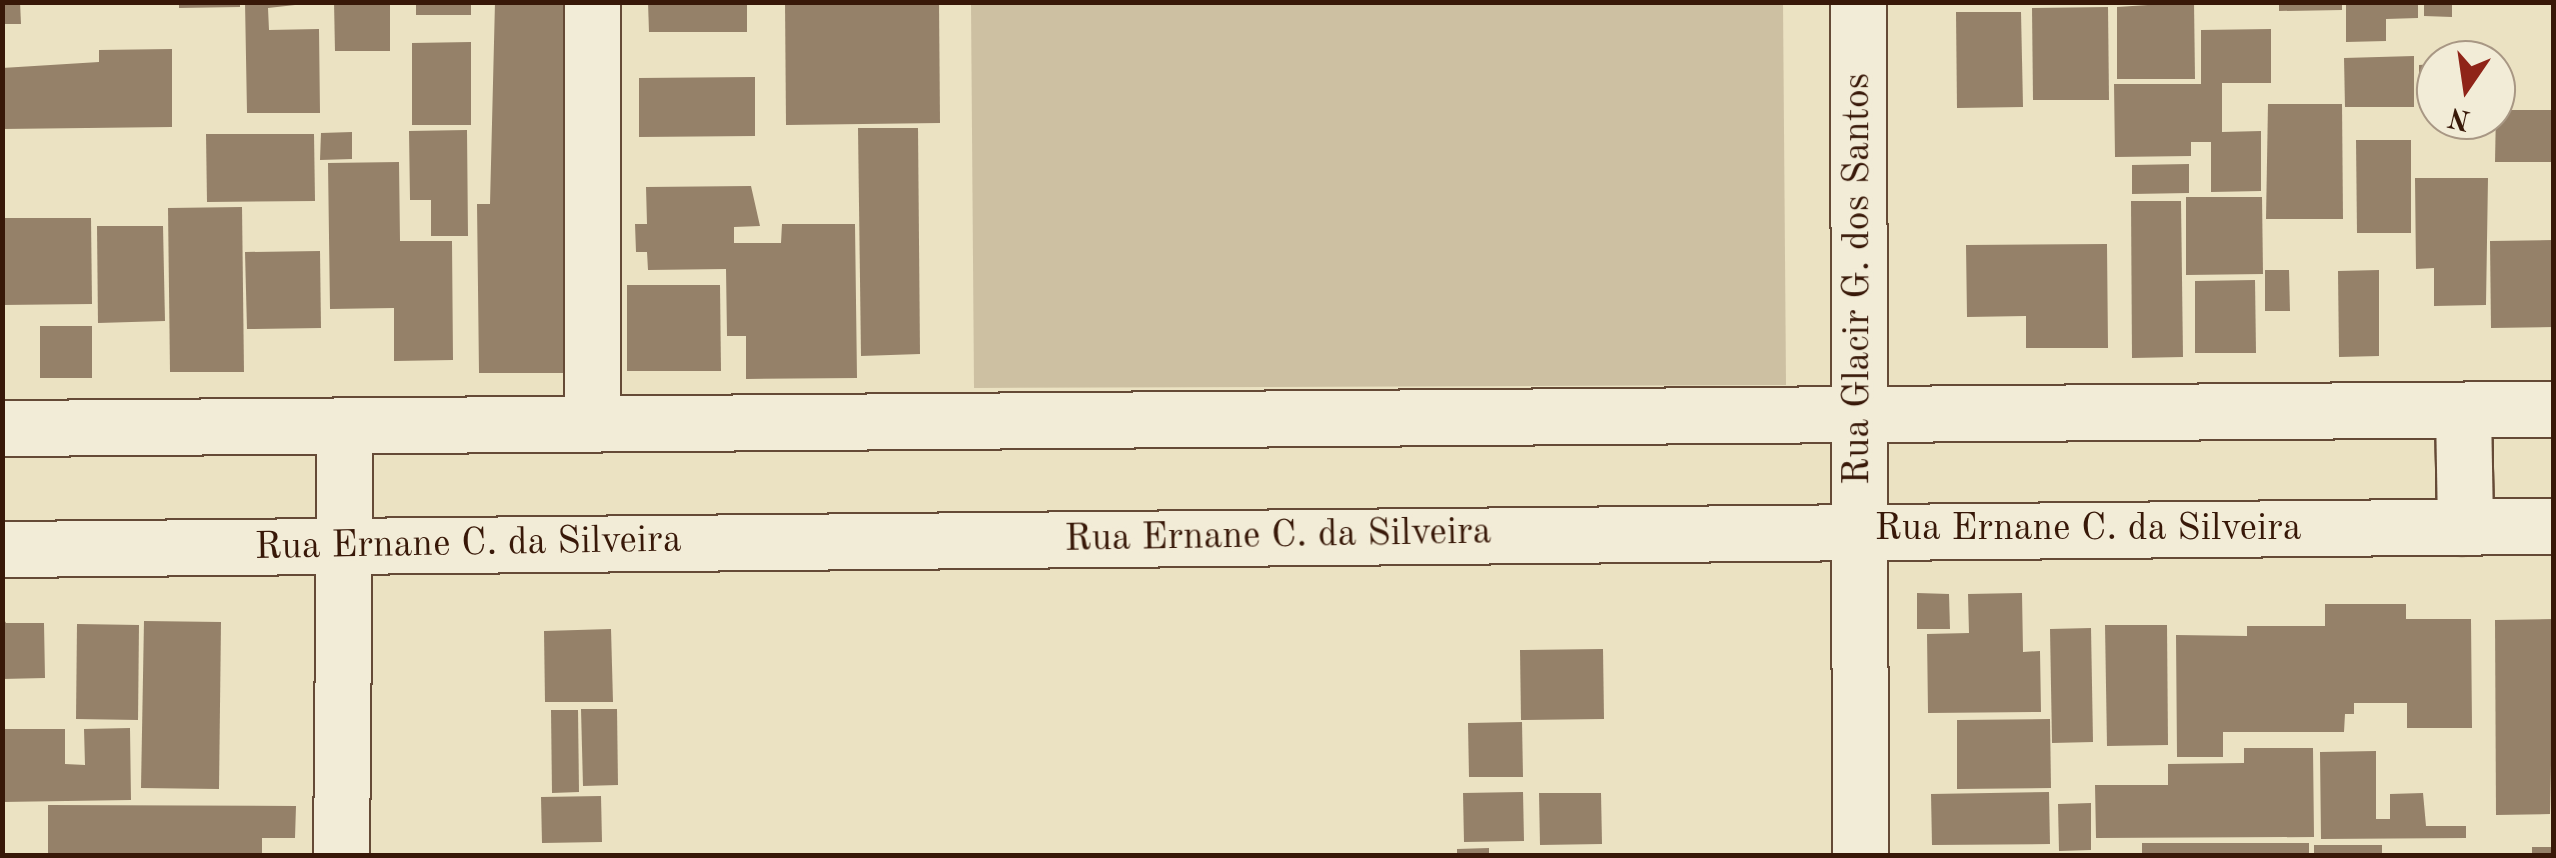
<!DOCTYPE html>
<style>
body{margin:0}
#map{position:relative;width:2556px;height:858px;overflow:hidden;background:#ebe2c2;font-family:"Old Standard TT",serif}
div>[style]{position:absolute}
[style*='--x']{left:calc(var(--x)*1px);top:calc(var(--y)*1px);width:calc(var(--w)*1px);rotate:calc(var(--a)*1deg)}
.green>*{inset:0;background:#cdc0a2}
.building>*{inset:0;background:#958169}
.roads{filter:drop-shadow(2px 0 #654a36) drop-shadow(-2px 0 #654a36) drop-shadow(0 2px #654a36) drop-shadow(0 -2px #654a36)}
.minor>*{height:55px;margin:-27.5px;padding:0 27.5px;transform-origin:27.5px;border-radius:27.5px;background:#f2ecd7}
.tertiary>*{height:55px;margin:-27.5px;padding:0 27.5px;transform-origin:27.5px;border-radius:27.5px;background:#f2ecd7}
span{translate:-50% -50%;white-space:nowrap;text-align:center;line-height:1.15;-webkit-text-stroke:8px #f2ecd7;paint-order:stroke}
.street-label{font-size:38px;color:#381808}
.frame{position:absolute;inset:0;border:5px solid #381808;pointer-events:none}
.north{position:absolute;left:2416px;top:40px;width:100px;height:100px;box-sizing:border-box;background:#f2ecd7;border:2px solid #a89784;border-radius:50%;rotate:193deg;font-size:28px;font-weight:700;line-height:40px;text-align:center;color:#381808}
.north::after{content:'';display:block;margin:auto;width:35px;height:45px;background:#8f2418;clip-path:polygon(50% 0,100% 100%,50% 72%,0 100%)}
</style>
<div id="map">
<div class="green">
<div style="clip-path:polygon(971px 3px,1783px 3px,1786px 385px,974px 388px)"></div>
</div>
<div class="building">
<div style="clip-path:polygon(2px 2px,20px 2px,21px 24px,2px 24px)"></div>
<div style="clip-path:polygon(179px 2px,240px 2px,240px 7px,179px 8px)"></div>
<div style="clip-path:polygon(245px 2px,322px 2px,268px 8px,269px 30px,319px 29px,320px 113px,247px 113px)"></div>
<div style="clip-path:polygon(334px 2px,390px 2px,390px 51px,335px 51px)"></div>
<div style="clip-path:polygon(416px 2px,471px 2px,471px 15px,416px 15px)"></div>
<div style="clip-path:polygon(495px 2px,563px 2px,566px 373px,479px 373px,477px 204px,490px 204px)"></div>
<div style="clip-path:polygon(648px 2px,747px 2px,747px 32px,649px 32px)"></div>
<div style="clip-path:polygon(785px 2px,939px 2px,940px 123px,786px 125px)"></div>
<div style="clip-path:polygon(2194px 2px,2195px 79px,2117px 79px,2117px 7px)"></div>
<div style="clip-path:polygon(2279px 2px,2342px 2px,2342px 10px,2279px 11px)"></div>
<div style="clip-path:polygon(2346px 2px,2418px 2px,2418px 18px,2386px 19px,2386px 41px,2346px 42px)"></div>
<div style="clip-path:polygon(2424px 2px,2452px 2px,2452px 17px,2424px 16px)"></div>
<div style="clip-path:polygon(2108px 7px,2109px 100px,2033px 100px,2032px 8px)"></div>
<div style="clip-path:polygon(1956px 12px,2021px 12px,2023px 107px,1957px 108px)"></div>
<div style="clip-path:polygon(2271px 29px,2271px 83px,2222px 83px,2222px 132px,2261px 131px,2261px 191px,2211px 192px,2211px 142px,2191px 142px,2191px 156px,2115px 157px,2114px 84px,2201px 84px,2201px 30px)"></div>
<div style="clip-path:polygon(471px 42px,471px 125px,412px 125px,412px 43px)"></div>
<div style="clip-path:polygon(172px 49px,172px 127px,2px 129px,2px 68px,99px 62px,99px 50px)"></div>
<div style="clip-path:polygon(2414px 56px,2414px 107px,2345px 107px,2344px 58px)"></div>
<div style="clip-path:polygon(2436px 64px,2436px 108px,2419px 108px,2419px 65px)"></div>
<div style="clip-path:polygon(755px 77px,755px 136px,639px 137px,639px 78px)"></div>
<div style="clip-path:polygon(2268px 104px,2342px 104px,2343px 219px,2266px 219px)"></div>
<div style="clip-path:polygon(2496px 110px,2554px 110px,2554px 162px,2495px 162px)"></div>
<div style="clip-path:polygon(858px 128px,918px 128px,920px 354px,861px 356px)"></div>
<div style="clip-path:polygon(467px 130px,468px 236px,431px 236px,431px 200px,410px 200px,409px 131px)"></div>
<div style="clip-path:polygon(352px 132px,352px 159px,320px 160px,321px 133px)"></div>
<div style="clip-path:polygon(206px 134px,314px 134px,315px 201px,207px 202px)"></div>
<div style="clip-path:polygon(2356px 140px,2411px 140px,2411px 233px,2357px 233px)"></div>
<div style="clip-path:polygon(399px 162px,400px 241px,452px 241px,453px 360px,394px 361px,394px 308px,330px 309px,328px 163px)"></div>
<div style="clip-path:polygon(2189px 164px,2189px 193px,2132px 194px,2132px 165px)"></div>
<div style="clip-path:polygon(2415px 178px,2488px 178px,2486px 305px,2434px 306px,2434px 268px,2416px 269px)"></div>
<div style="clip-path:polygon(751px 186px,760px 226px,734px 227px,734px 243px,781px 243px,782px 224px,855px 224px,857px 378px,746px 379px,746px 336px,727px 336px,726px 269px,648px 270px,647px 252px,636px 252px,635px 224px,647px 224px,646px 187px)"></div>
<div style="clip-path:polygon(2186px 197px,2262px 197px,2263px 274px,2186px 275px)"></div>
<div style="clip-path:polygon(2131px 201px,2181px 201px,2183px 357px,2132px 358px)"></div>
<div style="clip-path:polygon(242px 207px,244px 372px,170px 372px,168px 208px)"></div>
<div style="clip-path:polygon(2px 218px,91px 218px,92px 304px,2px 305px)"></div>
<div style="clip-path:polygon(97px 226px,163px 226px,165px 321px,98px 323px)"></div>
<div style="clip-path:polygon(2554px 240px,2554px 327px,2491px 328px,2490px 241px)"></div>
<div style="clip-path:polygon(2107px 244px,2108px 348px,2026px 348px,2026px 316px,1967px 317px,1966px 245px)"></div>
<div style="clip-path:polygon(320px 251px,321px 328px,247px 329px,245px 252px)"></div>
<div style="clip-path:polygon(2265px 270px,2289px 270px,2290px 311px,2265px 311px)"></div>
<div style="clip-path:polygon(2379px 270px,2379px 356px,2339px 357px,2338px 271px)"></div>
<div style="clip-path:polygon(2255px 280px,2256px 353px,2195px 353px,2195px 281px)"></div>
<div style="clip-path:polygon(627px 285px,720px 285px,721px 371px,627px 371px)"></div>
<div style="clip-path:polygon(40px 326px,92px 326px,92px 378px,40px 378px)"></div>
<div style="clip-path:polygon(1917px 593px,1949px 594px,1950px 629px,1917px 629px)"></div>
<div style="clip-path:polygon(2022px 593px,2023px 652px,2040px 651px,2041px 712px,1928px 713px,1927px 634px,1969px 633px,1968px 594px)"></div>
<div style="clip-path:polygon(2325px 604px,2406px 604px,2406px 619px,2471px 619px,2472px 728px,2407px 728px,2407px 703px,2354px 703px,2354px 714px,2345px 714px,2344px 732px,2223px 732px,2223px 757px,2177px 757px,2176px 635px,2247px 636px,2247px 626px,2325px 626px)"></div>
<div style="clip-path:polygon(2px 616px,6px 623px,44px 623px,45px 678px,2px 679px)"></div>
<div style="clip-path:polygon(2554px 619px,2550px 814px,2496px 815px,2495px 620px)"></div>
<div style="clip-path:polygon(144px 621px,221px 622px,219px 789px,141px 788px)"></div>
<div style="clip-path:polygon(77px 624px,139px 625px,138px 720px,76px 719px)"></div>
<div style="clip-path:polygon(2105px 625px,2167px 625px,2168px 745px,2107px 746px)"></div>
<div style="clip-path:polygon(2091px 628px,2093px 742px,2052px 743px,2050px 629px)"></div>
<div style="clip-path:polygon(611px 629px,613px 702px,545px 702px,544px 631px)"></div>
<div style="clip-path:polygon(1603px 649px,1604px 719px,1521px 720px,1520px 650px)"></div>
<div style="clip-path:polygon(581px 709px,617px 709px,618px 785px,583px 786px)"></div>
<div style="clip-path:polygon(551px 710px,578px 710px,579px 792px,552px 793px)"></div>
<div style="clip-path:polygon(2050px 719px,2051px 788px,1957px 789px,1957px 720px)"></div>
<div style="clip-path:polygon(1522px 722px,1523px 777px,1469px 777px,1468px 723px)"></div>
<div style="clip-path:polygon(130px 728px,131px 800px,2px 802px,2px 729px,65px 729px,65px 764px,85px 765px,84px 729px)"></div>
<div style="clip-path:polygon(2244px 748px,2313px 748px,2314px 837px,2096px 838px,2095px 785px,2168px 785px,2168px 764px,2244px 763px)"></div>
<div style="clip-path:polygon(2376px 751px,2376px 819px,2390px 819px,2390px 794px,2423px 793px,2426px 826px,2466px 826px,2466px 838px,2321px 839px,2320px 752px)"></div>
<div style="clip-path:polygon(1523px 792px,1524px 841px,1464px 842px,1463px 793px)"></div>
<div style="clip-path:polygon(2049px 792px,2050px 844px,1932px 845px,1931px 794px)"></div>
<div style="clip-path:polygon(1539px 793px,1601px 793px,1602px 844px,1540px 845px)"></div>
<div style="clip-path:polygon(601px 796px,602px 842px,542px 843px,541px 797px)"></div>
<div style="clip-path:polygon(2091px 803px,2091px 850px,2059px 851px,2058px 804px)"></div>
<div style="clip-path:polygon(48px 805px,296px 806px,295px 838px,262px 838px,262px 856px,48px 856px)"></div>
<div style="clip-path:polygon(2142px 843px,2309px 843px,2309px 856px,2142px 856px)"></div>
<div style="clip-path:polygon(2314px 845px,2382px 845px,2382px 856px,2314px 856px)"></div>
<div style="clip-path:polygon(2532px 847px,2554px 847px,2554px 856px,2532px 856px)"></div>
<div style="clip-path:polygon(1489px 848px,1489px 856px,1457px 856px,1457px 849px)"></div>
</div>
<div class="roads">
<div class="minor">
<div style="--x:592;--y:2;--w:422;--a:90"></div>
<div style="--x:1858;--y:2;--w:854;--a:89.87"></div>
<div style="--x:341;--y:856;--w:430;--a:-89.5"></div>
</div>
<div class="tertiary">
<div style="--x:2463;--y:410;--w:117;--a:89"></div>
<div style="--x:2;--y:428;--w:2552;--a:-0.43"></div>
<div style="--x:2;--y:549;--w:2552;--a:-0.52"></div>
</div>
</div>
<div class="street-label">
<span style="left:1859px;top:279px;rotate:-90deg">Rua Glacir G. dos Santos</span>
<span style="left:2088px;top:530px">Rua Ernane C. da Silveira</span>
<span style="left:1278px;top:537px;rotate:-1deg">Rua Ernane C. da Silveira</span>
<span style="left:468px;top:545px;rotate:-1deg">Rua Ernane C. da Silveira</span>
</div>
<div class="frame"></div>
<div class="north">N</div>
</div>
